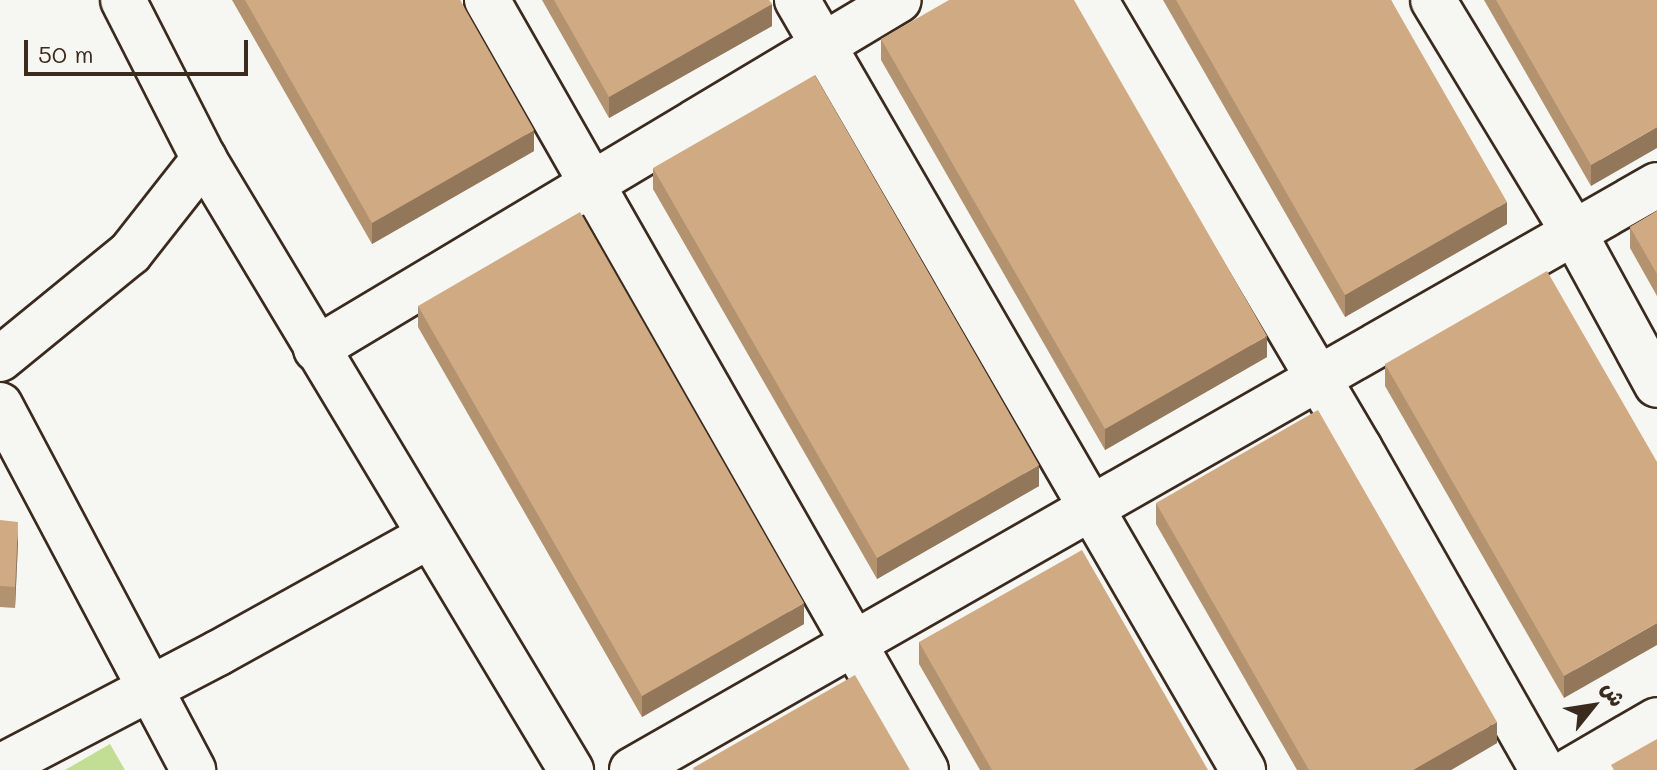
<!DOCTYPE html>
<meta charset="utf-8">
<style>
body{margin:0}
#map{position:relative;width:1657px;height:770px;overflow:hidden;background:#f6f6f2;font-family:Mali,"Playpen Sans Arabic",sans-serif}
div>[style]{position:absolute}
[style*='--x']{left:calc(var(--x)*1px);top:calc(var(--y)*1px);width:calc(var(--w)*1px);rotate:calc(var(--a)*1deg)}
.green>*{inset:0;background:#c2dd94}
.roads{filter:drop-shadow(2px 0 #3b2a1e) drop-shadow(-2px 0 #3b2a1e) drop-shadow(0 2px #3b2a1e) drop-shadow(0 -2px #3b2a1e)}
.minor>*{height:44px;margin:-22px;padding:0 22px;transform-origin:22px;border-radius:22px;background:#f6f6f2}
.wall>*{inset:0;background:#b39270}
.shaded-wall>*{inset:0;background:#92775b}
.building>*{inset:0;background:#d0aa82}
span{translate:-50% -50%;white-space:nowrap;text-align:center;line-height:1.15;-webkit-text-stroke:6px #f6f6f2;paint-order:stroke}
.north{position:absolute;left:1553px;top:666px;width:80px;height:80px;-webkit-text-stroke:6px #f6f6f2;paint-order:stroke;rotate:60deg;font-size:22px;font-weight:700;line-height:32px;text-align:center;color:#3b2a1e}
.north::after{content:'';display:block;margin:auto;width:28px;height:36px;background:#3b2a1e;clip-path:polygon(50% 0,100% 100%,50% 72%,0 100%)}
.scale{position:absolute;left:24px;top:40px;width:224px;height:36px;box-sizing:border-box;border:4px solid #3b2a1e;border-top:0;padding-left:10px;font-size:24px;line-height:28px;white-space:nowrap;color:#3b2a1e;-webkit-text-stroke:6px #f6f6f2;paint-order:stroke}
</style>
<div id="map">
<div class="green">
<div style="clip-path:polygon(110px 744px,125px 770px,65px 770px)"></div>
</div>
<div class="roads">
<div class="minor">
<div style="--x:123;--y:0;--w:178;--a:63"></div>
<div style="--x:204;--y:159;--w:713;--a:59.01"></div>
<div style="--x:487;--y:0;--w:886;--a:60.31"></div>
<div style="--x:797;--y:0;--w:890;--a:59.92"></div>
<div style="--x:1095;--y:0;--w:521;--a:59.45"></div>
<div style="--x:1360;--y:449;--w:369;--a:60.4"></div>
<div style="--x:1433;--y:0;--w:270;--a:58.8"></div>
<div style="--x:1573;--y:231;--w:175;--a:61.4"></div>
<div style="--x:316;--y:349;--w:679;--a:-30.91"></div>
<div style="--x:0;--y:359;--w:168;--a:-39.2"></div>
<div style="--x:130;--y:253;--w:120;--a:-51.8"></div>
<div style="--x:0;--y:405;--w:413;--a:62.1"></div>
<div style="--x:0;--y:767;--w:246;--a:-27.6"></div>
<div style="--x:218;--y:653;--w:241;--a:-29"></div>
<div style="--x:632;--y:770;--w:1180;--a:-29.71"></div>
<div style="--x:1571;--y:770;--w:99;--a:-30.2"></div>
</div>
</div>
<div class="wall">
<div style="clip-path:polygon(232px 0,460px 0,534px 151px,372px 244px)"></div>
<div style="clip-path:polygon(542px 0,769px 0,772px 26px,609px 118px)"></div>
<div style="clip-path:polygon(1163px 0,1391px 0,1507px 224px,1345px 317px)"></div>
<div style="clip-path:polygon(1484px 0,1657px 0,1591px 186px)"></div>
<div style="clip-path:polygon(881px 39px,1267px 357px,1105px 450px,881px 60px)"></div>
<div style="clip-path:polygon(653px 168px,1039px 486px,877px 579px,653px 189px)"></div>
<div style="clip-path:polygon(1657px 211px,1657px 296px,1630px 248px,1630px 227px)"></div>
<div style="clip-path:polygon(418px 306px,804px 624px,642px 717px,418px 327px)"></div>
<div style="clip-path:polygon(1385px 364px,1657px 462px,1564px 698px,1385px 386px)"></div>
<div style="clip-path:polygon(1156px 503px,1497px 743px,1451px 770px,1297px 770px,1156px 524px)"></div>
<div style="clip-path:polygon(0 520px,18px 543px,15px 608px,0 607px)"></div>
<div style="clip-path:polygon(919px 642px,1208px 770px,980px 770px,919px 664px)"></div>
</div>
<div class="shaded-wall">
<div style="clip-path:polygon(772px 4px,772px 26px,609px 118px,609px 97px)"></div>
<div style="clip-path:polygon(1657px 127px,1657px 148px,1591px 186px,1591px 165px)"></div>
<div style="clip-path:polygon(534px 130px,534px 151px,372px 244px,372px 223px)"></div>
<div style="clip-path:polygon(1507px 202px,1507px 224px,1345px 317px,1345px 295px)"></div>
<div style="clip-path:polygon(1267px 336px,1267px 357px,1105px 450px,1105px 429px)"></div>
<div style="clip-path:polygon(1039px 465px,1039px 486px,877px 579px,877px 558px)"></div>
<div style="clip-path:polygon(18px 522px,18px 543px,15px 608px,15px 587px)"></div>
<div style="clip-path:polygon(804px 603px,804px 624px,642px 717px,642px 696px)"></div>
<div style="clip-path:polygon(1657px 623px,1657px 645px,1564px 698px,1564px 676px)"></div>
<div style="clip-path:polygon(1497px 722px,1497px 743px,1451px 770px,1413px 770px)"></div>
</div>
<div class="building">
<div style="clip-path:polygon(245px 0,460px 0,534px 130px,372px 223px)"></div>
<div style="clip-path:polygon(554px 0,769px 0,772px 4px,609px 97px)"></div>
<div style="clip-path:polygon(949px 0,1074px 0,1267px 336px,1105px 429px,881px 39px)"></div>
<div style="clip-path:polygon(1176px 0,1391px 0,1507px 202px,1345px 295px)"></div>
<div style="clip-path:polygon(1496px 0,1657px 0,1657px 127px,1591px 165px)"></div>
<div style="clip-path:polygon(815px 75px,1039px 465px,877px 558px,653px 168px)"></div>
<div style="clip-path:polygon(1657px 211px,1657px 274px,1630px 227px)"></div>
<div style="clip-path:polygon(580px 212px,804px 603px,642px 696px,418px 306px)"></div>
<div style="clip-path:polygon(1547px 271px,1657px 462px,1657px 623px,1564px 676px,1385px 364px)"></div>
<div style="clip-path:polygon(1318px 410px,1497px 722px,1413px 770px,1309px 770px,1156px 503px)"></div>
<div style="clip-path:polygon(0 520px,18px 522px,15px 587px,0 586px)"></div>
<div style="clip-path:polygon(1082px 550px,1208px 770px,992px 770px,919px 642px)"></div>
<div style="clip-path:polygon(855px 675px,910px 770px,694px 770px,693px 768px)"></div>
<div style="clip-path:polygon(1657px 739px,1657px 770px,1614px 770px,1611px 765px)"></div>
</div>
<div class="north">ش</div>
<div class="scale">50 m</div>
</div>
